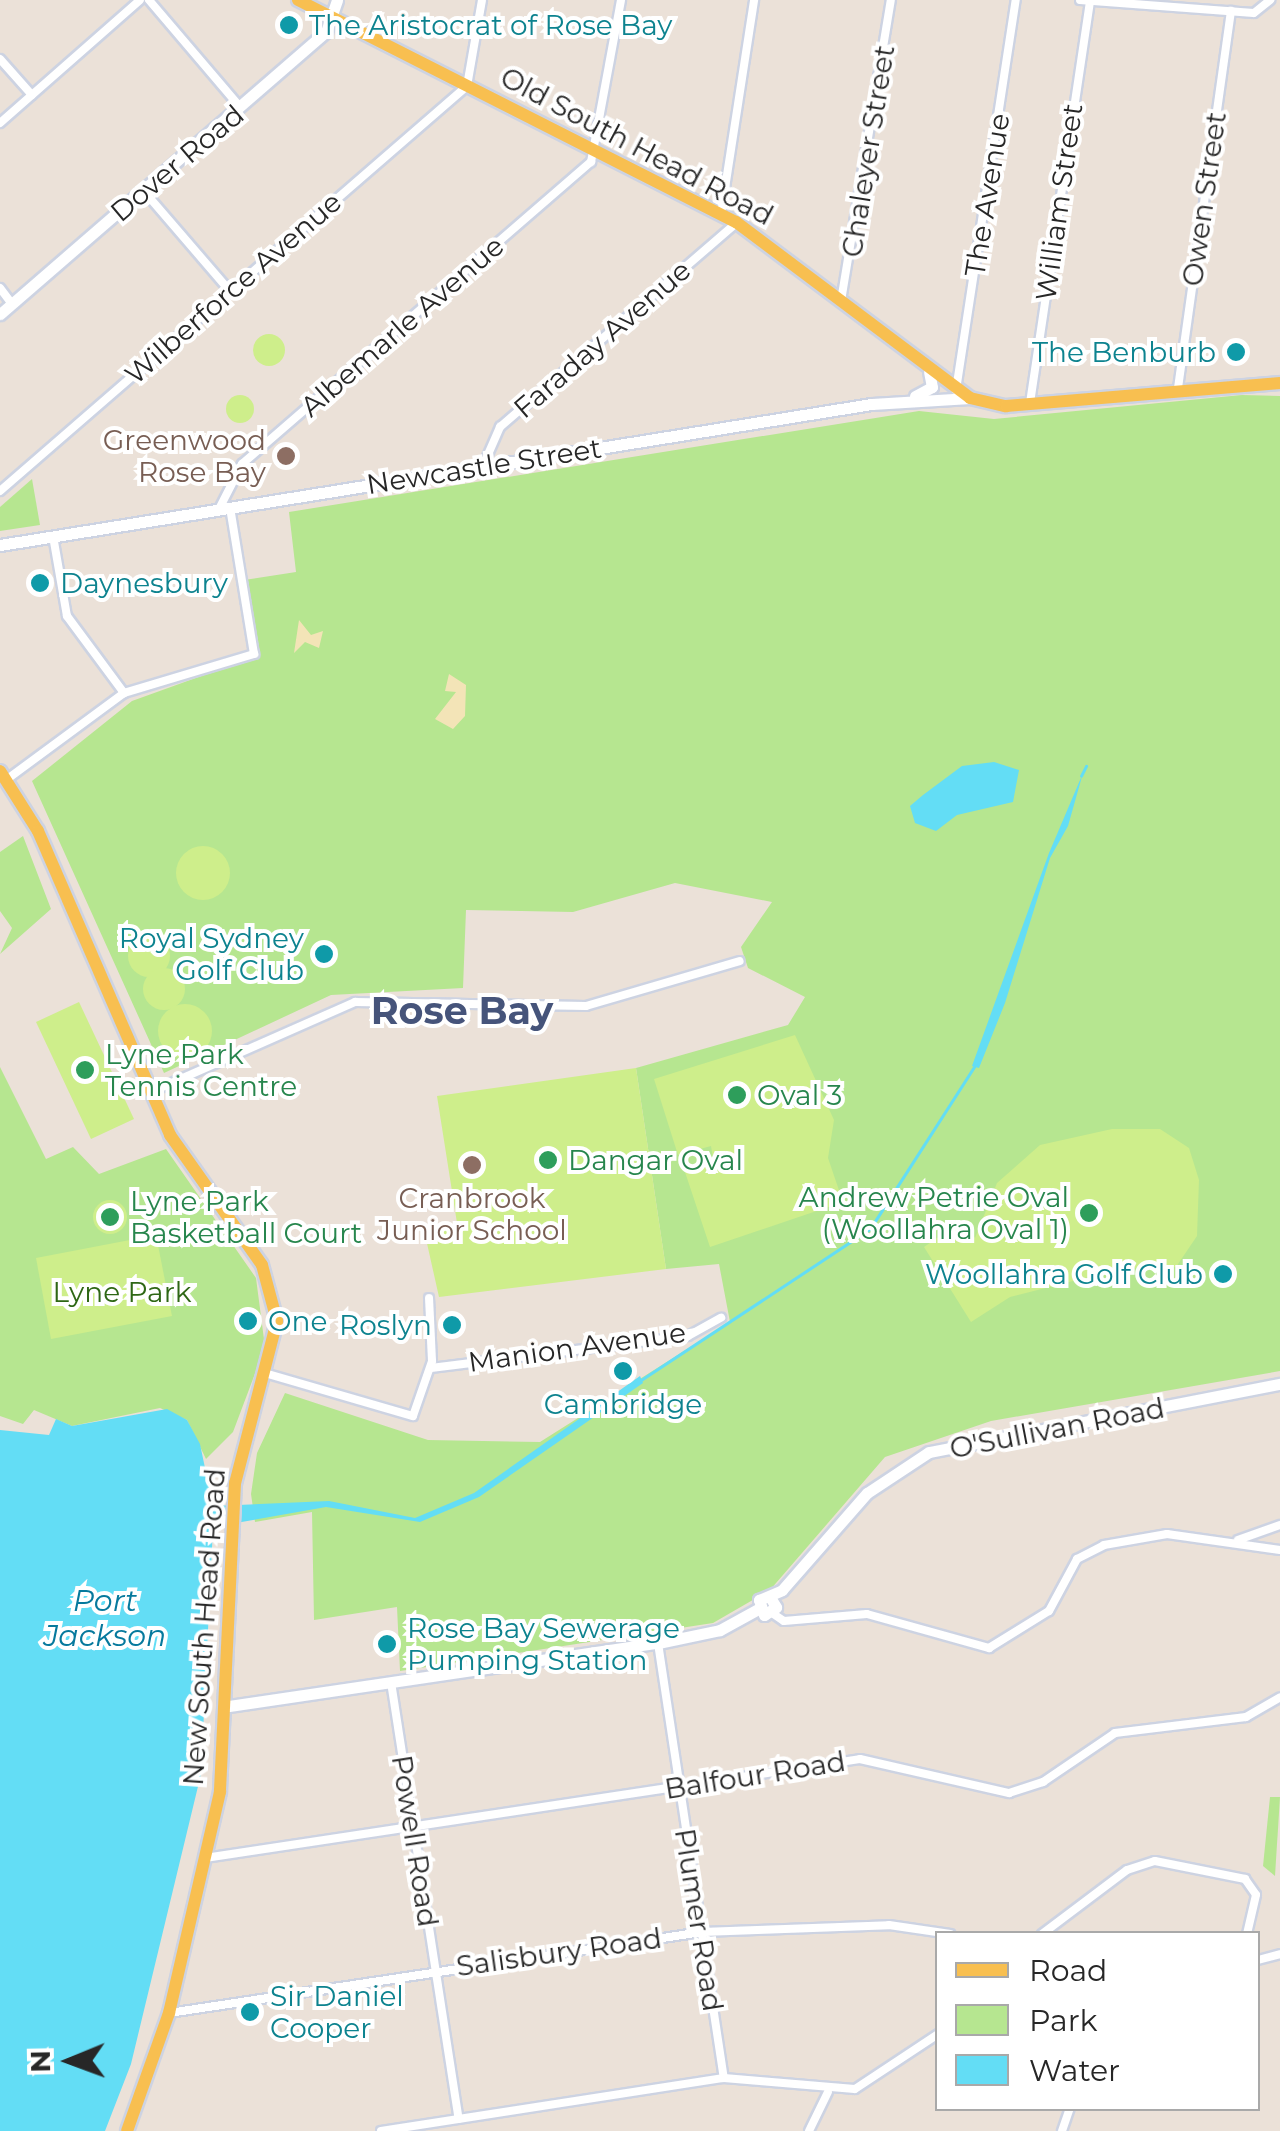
<!DOCTYPE html>
<style>
body{margin:0}
#map{position:relative;width:1280px;height:2131px;overflow:hidden;background:#ebe1d8;font-family:Montserrat,sans-serif}
div>[style]{position:absolute}
[style*='--x']{left:calc(var(--x)*1px);top:calc(var(--y)*1px);width:calc(var(--w)*1px);rotate:calc(var(--a)*1deg)}
.green>*{inset:0;background:#b6e690}
.sand>*{inset:0;background:#f3e4b7}
.pitch>*{inset:0;background:#ceee8b}
.round{border-radius:50%}
.water>*{inset:0;background:#63ddf5}
.stream>*{height:2.5px;margin:-1.25px;padding:0 1.25px;transform-origin:1.25px;border-radius:1.25px;background:#63ddf5}
.roads{filter:drop-shadow(2px 0 #cdd3e2) drop-shadow(-2px 0 #cdd3e2) drop-shadow(0 2px #cdd3e2) drop-shadow(0 -2px #cdd3e2)}
.street>*{height:8px;margin:-4px;padding:0 4px;transform-origin:4px;border-radius:4px;background:#fff}
.secondary>*{height:11px;margin:-5.5px;padding:0 5.5px;transform-origin:5.5px;border-radius:5.5px;background:#fff}
.primary>*{height:12px;margin:-6px;padding:0 6px;transform-origin:6px;border-radius:6px;background:#f8bf50}
.dots>*{width:28px;height:28px;translate:-50% -50%;box-sizing:border-box;border:5px solid #fff;border-radius:50%}
span{translate:-50% -50%;white-space:nowrap;text-align:center;line-height:1.15;-webkit-text-stroke:8px #fff;paint-order:stroke}
.culture-label{font-size:28px;color:#0d838f}
.left{translate:0 -50%;text-align:left}
.right{translate:-100% -50%;text-align:right}
.street-label{font-size:28px;color:#272727}
.education-label{font-size:28px;color:#785e54}
.leisure-label{font-size:28px;color:#27864d}
.park-label{font-size:28px;color:#2e6715}
.water-label{font-size:30px;color:#06799d;font-style:italic}
.district-label{font-size:38px;color:#46547a;font-weight:700}
.legend{position:absolute;left:935px;top:1931px;width:325px;height:180px;box-sizing:border-box;background:#fff;border:2px solid #a9a9a9;margin:0;padding:12px 18px;list-style:none;font-size:30px;color:#272727}
.legend li{display:flex;align-items:center;gap:20px;height:50px}
.legend b{width:50px;border:2px solid #a9a9a9}
.north{position:absolute;left:20px;top:2011px;width:100px;height:100px;-webkit-text-stroke:8px #fff;paint-order:stroke;rotate:269deg;font-size:28px;font-weight:700;line-height:40px;text-align:center;color:#272727}
.north::after{content:'';display:block;margin:auto;width:35px;height:45px;background:#272727;clip-path:polygon(50% 0,100% 100%,50% 72%,0 100%)}
</style>
<div id="map">
<div class="green">
<div style="clip-path:polygon(1242px 395px,1280px 396px,1280px 1371px,991px 1421px,885px 1457px,770px 1590px,713px 1623px,400px 1671px,397px 1607px,314px 1620px,312px 1512px,255px 1522px,251px 1494px,257px 1453px,285px 1393px,428px 1440px,540px 1442px,730px 1322px,719px 1264px,666px 1269px,636px 1068px,788px 1025px,805px 997px,748px 968px,741px 947px,772px 902px,675px 883px,573px 912px,466px 910px,463px 988px,331px 995px,164px 1073px,32px 781px,132px 701px,257px 656px,244px 580px,296px 572px,289px 512px,919px 411px,994px 419px)"></div>
<div style="clip-path:polygon(32px 479px,40px 525px,0 531px,0 507px)"></div>
<div style="clip-path:polygon(23px 836px,51px 909px,0 954px,12px 928px,0 911px,0 852px)"></div>
<div style="clip-path:polygon(0 1067px,46px 1159px,73px 1147px,99px 1174px,166px 1149px,256px 1278px,265px 1347px,233px 1432px,206px 1459px,187px 1420px,160px 1408px,72px 1426px,34px 1410px,23px 1424px,0 1416px)"></div>
<div style="clip-path:polygon(1270px 1797px,1280px 1797px,1275px 1876px,1263px 1866px)"></div>
</div>
<div class="sand">
<div style="clip-path:polygon(299px 620px,311px 635px,323px 631px,319px 648px,305px 642px,294px 653px)"></div>
<div style="clip-path:polygon(449px 674px,466px 685px,465px 716px,453px 729px,435px 719px,456px 692px,445px 691px)"></div>
</div>
<div class="pitch">
<div class="round" style="left:253px;top:334px;width:32px;height:32px"></div>
<div class="round" style="left:226px;top:395px;width:28px;height:28px"></div>
<div class="round" style="left:176px;top:846px;width:54px;height:54px"></div>
<div class="round" style="left:128px;top:935px;width:42px;height:42px"></div>
<div class="round" style="left:143px;top:968px;width:42px;height:42px"></div>
<div style="clip-path:polygon(79px 1002px,134px 1119px,91px 1139px,36px 1022px)"></div>
<div class="round" style="left:158px;top:1004px;width:54px;height:54px"></div>
<div style="clip-path:polygon(795px 1035px,834px 1120px,828px 1158px,843px 1202px,710px 1247px,684px 1169px,713px 1158px,711px 1146px,678px 1155px,654px 1079px)"></div>
<div style="clip-path:polygon(636px 1068px,666px 1269px,439px 1297px,424px 1230px,457px 1223px,437px 1096px)"></div>
<div style="clip-path:polygon(1112px 1129px,1160px 1129px,1189px 1148px,1199px 1180px,1197px 1236px,1176px 1267px,1124px 1268px,1010px 1297px,971px 1322px,924px 1247px,963px 1220px,975px 1238px,997px 1183px,1040px 1145px)"></div>
<div class="round" style="left:93px;top:1200px;width:34px;height:34px"></div>
<div style="clip-path:polygon(156px 1235px,172px 1316px,51px 1339px,36px 1258px)"></div>
</div>
<div class="water">
<div style="clip-path:polygon(994px 762px,1019px 770px,1013px 802px,957px 815px,936px 831px,915px 823px,910px 806px,923px 795px,962px 766px)"></div>
<div style="clip-path:polygon(1083px 773px,1068px 826px,1050px 858px,1005px 1003px,979px 1068px,972px 1066px,1049px 853px)"></div>
<div style="clip-path:polygon(640px 1376px,643px 1383px,479px 1497px,420px 1522px,326px 1507px,213px 1527px,201px 1774px,131px 2064px,105px 2131px,0 2131px,0 1430px,49px 1435px,56px 1419px,72px 1426px,167px 1409px,187px 1420px,200px 1444px,213px 1506px,329px 1501px,415px 1518px,474px 1493px)"></div>
</div>
<div class="stream">
<div style="--x:1081;--y:776;--w:11;--a:-63"></div>
<div style="--x:641;--y:1380;--w:274;--a:-33.4"></div>
<div style="--x:870;--y:1229;--w:196;--a:-57.3"></div>
</div>
<div class="roads">
<div class="street">
<div style="--x:149;--y:0;--w:140;--a:49.6"></div>
<div style="--x:1080;--y:0;--w:174;--a:4.3"></div>
<div style="--x:1254;--y:13;--w:21;--a:-39"></div>
<div style="--x:0;--y:59;--w:48;--a:48.4"></div>
<div style="--x:0;--y:123;--w:186;--a:-41.3"></div>
<div style="--x:143;--y:190;--w:133;--a:49.3"></div>
<div style="--x:721;--y:214;--w:217;--a:-81.2"></div>
<div style="--x:0;--y:288;--w:20;--a:53"></div>
<div style="--x:841;--y:301;--w:305;--a:-80.6"></div>
<div style="--x:1178;--y:388;--w:381;--a:-82"></div>
<div style="--x:956;--y:390;--w:395;--a:-81.3"></div>
<div style="--x:1030;--y:403;--w:406;--a:-81.5"></div>
<div style="--x:483;--y:466;--w:43;--a:-66.4"></div>
<div style="--x:500;--y:427;--w:312;--a:-40.8"></div>
<div style="--x:0;--y:491;--w:618;--a:-40.93"></div>
<div style="--x:467;--y:86;--w:87;--a:-80.1"></div>
<div style="--x:219;--y:509;--w:51;--a:-62.9"></div>
<div style="--x:242;--y:464;--w:462;--a:-40.9"></div>
<div style="--x:591;--y:162;--w:165;--a:-79.5"></div>
<div style="--x:53;--y:536;--w:81;--a:80.1"></div>
<div style="--x:67;--y:616;--w:96;--a:53.5"></div>
<div style="--x:6;--y:780;--w:147;--a:-36.4"></div>
<div style="--x:124;--y:693;--w:136;--a:-16.7"></div>
<div style="--x:254;--y:654;--w:148;--a:-99.3"></div>
<div style="--x:151;--y:1092;--w:223;--a:-23.8"></div>
<div style="--x:355;--y:1002;--w:231;--a:1"></div>
<div style="--x:586;--y:1006;--w:160;--a:-16.3"></div>
<div style="--x:431;--y:1368;--w:259;--a:-7.1"></div>
<div style="--x:688;--y:1336;--w:38;--a:-29"></div>
<div style="--x:268;--y:1374;--w:151;--a:16.2"></div>
<div style="--x:413;--y:1416;--w:58;--a:-70.9"></div>
<div style="--x:432;--y:1361;--w:63;--a:-92.7"></div>
<div style="--x:1238;--y:1540;--w:45;--a:-19.7"></div>
<div style="--x:772;--y:1613;--w:14;--a:34"></div>
<div style="--x:784;--y:1621;--w:83;--a:-4.8"></div>
<div style="--x:867;--y:1614;--w:127;--a:15.6"></div>
<div style="--x:989;--y:1648;--w:70;--a:-31.7"></div>
<div style="--x:1049;--y:1611;--w:59;--a:-61.7"></div>
<div style="--x:1077;--y:1559;--w:30;--a:-27"></div>
<div style="--x:1104;--y:1545;--w:64;--a:-9.9"></div>
<div style="--x:1167;--y:1534;--w:114;--a:8.1"></div>
<div style="--x:658;--y:1643;--w:440;--a:81.4"></div>
<div style="--x:391;--y:1682;--w:442;--a:81.2"></div>
<div style="--x:205;--y:1858;--w:662;--a:-8.59"></div>
<div style="--x:860;--y:1759;--w:153;--a:12.9"></div>
<div style="--x:1009;--y:1793;--w:36;--a:-18"></div>
<div style="--x:1043;--y:1782;--w:87;--a:-34.2"></div>
<div style="--x:1115;--y:1733;--w:132;--a:-7"></div>
<div style="--x:1246;--y:1717;--w:39;--a:-30"></div>
<div style="--x:1042;--y:1934;--w:106;--a:-37"></div>
<div style="--x:1127;--y:1870;--w:29;--a:-18"></div>
<div style="--x:1155;--y:1861;--w:92;--a:11.3"></div>
<div style="--x:1245;--y:1879;--w:19;--a:55"></div>
<div style="--x:1256;--y:1895;--w:40;--a:103"></div>
<div style="--x:1258;--y:1960;--w:23;--a:-15"></div>
<div style="--x:169;--y:2013;--w:539;--a:-8.64"></div>
<div style="--x:702;--y:1932;--w:187;--a:-2.1"></div>
<div style="--x:889;--y:1925;--w:62;--a:8.4"></div>
<div style="--x:381;--y:2131;--w:347;--a:-8.8"></div>
<div style="--x:724;--y:2078;--w:131;--a:4.8"></div>
<div style="--x:855;--y:2089;--w:100;--a:-33.5"></div>
<div style="--x:809;--y:2131;--w:43;--a:-64"></div>
<div style="--x:1062;--y:2131;--w:24;--a:-71"></div>
</div>
<div class="secondary">
<div style="--x:0;--y:314;--w:431;--a:-40.9"></div>
<div style="--x:326;--y:32;--w:34;--a:-71"></div>
<div style="--x:915;--y:396;--w:19;--a:-28"></div>
<div style="--x:932;--y:387;--w:15;--a:-101"></div>
<div style="--x:0;--y:545;--w:883;--a:-9.19"></div>
<div style="--x:872;--y:404;--w:98;--a:-3.5"></div>
<div style="--x:770;--y:1597;--w:12;--a:59"></div>
<div style="--x:776;--y:1607;--w:14;--a:146"></div>
<div style="--x:764;--y:1615;--w:16;--a:-108"></div>
<div style="--x:759;--y:1600;--w:25;--a:-23"></div>
<div style="--x:782;--y:1590;--w:129;--a:-48.8"></div>
<div style="--x:867;--y:1493;--w:74;--a:-33.5"></div>
<div style="--x:929;--y:1452;--w:358;--a:-11"></div>
<div style="--x:229;--y:1706;--w:434;--a:-8.4"></div>
<div style="--x:658;--y:1643;--w:63;--a:-11.8"></div>
<div style="--x:720;--y:1630;--w:43;--a:-28.9"></div>
</div>
<div class="primary">
<div style="--x:298;--y:0;--w:491;--a:26.9"></div>
<div style="--x:736;--y:222;--w:293;--a:36.9"></div>
<div style="--x:970;--y:398;--w:37;--a:13"></div>
<div style="--x:1006;--y:406;--w:275;--a:-4.8"></div>
<div style="--x:0;--y:771;--w:71;--a:57.7"></div>
<div style="--x:38;--y:831;--w:331;--a:66.5"></div>
<div style="--x:170;--y:1135;--w:159;--a:54.7"></div>
<div style="--x:262;--y:1265;--w:58;--a:75"></div>
<div style="--x:277;--y:1321;--w:167;--a:104.5"></div>
<div style="--x:235;--y:1483;--w:309;--a:92.8"></div>
<div style="--x:220;--y:1792;--w:227;--a:103"></div>
<div style="--x:169;--y:2013;--w:125;--a:109.6"></div>
</div>
</div>
<div class="dots">
<div style="left:289px;top:25px;background:#0f9aa8"></div>
<div style="left:1236px;top:352px;background:#0f9aa8"></div>
<div style="left:286px;top:456px;background:#8d6e63"></div>
<div style="left:40px;top:583px;background:#0f9aa8"></div>
<div style="left:324px;top:954px;background:#0f9aa8"></div>
<div style="left:85px;top:1070px;background:#2e9e5b"></div>
<div style="left:737px;top:1095px;background:#2e9e5b"></div>
<div style="left:548px;top:1160px;background:#2e9e5b"></div>
<div style="left:472px;top:1165px;background:#8d6e63"></div>
<div style="left:1089px;top:1213px;background:#2e9e5b"></div>
<div style="left:110px;top:1217px;background:#2e9e5b"></div>
<div style="left:1223px;top:1274px;background:#0f9aa8"></div>
<div style="left:248px;top:1321px;background:#0f9aa8"></div>
<div style="left:452px;top:1325px;background:#0f9aa8"></div>
<div style="left:623px;top:1371px;background:#0f9aa8"></div>
<div style="left:387px;top:1644px;background:#0f9aa8"></div>
<div style="left:250px;top:2012px;background:#0f9aa8"></div>
</div>
<div class="culture-label">
<span class="left" style="left:309px;top:25px">The Aristocrat of Rose Bay</span>
<span class="right" style="left:1216px;top:352px">The Benburb</span>
<span class="left" style="left:60px;top:583px">Daynesbury</span>
<span class="right" style="left:304px;top:954px">Royal Sydney<br>Golf Club</span>
<span class="right" style="left:1203px;top:1274px">Woollahra Golf Club</span>
<span class="left" style="left:268px;top:1321px">One</span>
<span class="right" style="left:432px;top:1325px">Roslyn</span>
<span style="left:623px;top:1404px">Cambridge</span>
<span class="left" style="left:407px;top:1644px">Rose Bay Sewerage<br>Pumping Station</span>
<span class="left" style="left:270px;top:2012px">Sir Daniel<br>Cooper</span>
</div>
<div class="street-label">
<span style="left:637px;top:146px;rotate:28deg">Old South Head Road</span>
<span style="left:868px;top:151px;rotate:-81deg">Chaleyer Street</span>
<span style="left:177px;top:163px;rotate:-40deg">Dover Road</span>
<span style="left:987px;top:195px;rotate:-81deg">The Avenue</span>
<span style="left:1204px;top:199px;rotate:-82deg">Owen Street</span>
<span style="left:1059px;top:202px;rotate:-82deg">William Street</span>
<span style="left:233px;top:288px;rotate:-41deg">Wilberforce Avenue</span>
<span style="left:402px;top:326px;rotate:-41deg">Albemarle Avenue</span>
<span style="left:602px;top:339px;rotate:-41deg">Faraday Avenue</span>
<span style="left:484px;top:466px;rotate:-9deg">Newcastle Street</span>
<span style="left:577px;top:1347px;rotate:-8deg">Manion Avenue</span>
<span style="left:1057px;top:1428px;rotate:-11deg">O'Sullivan Road</span>
<span style="left:204px;top:1627px;rotate:-86deg">New South Head Road</span>
<span style="left:755px;top:1775px;rotate:-9deg">Balfour Road</span>
<span style="left:415px;top:1841px;rotate:81deg">Powell Road</span>
<span style="left:699px;top:1920px;rotate:81deg">Plumer Road</span>
<span style="left:559px;top:1952px;rotate:-8deg">Salisbury Road</span>
</div>
<div class="education-label">
<span class="right" style="left:266px;top:456px">Greenwood<br>Rose Bay</span>
<span style="left:472px;top:1214px">Cranbrook<br>Junior School</span>
</div>
<div class="leisure-label">
<span class="left" style="left:105px;top:1070px">Lyne Park<br>Tennis Centre</span>
<span class="left" style="left:757px;top:1095px">Oval 3</span>
<span class="left" style="left:568px;top:1160px">Dangar Oval</span>
<span class="right" style="left:1069px;top:1213px">Andrew Petrie Oval<br>(Woollahra Oval 1)</span>
<span class="left" style="left:130px;top:1217px">Lyne Park<br>Basketball Court</span>
</div>
<div class="park-label">
<span style="left:122px;top:1292px">Lyne Park</span>
</div>
<div class="water-label">
<span style="left:105px;top:1618px">Port<br>Jackson</span>
</div>
<div class="district-label">
<span style="left:462px;top:1011px">Rose Bay</span>
</div>
<ul class="legend">
<li><b style="height:12px;background:#f8bf50"></b>Road</li>
<li><b style="height:28px;background:#b6e690"></b>Park</li>
<li><b style="height:28px;background:#63ddf5"></b>Water</li>
</ul>
<div class="north">N</div>
</div>
